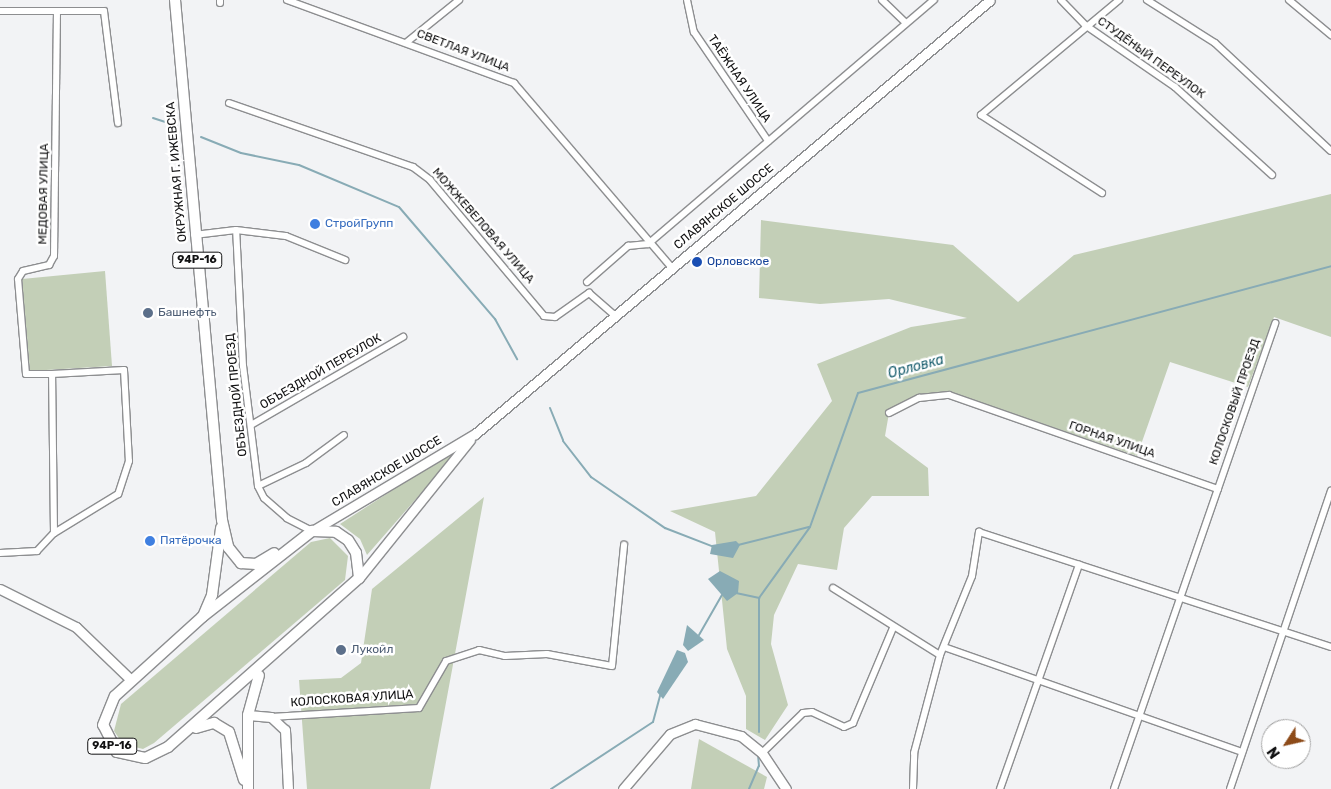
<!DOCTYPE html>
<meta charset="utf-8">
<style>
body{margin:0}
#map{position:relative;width:1331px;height:789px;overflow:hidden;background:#f2f3f5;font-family:Rubik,sans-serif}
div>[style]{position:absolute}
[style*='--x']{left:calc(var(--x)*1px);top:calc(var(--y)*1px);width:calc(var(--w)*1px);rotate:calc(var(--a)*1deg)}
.green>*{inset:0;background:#c3cfb7}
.water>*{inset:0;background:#88abb5}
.stream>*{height:2px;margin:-1px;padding:0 1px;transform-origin:1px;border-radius:1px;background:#88abb5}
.roads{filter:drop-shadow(1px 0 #8d8e90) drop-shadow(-1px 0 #8d8e90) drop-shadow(0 1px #8d8e90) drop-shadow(0 -1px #8d8e90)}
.street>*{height:6px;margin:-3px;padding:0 3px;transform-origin:3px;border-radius:3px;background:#fff}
.secondary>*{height:9px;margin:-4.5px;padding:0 4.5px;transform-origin:4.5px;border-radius:4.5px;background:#fff}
.primary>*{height:10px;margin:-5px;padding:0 5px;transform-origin:5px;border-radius:5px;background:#fff}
.dots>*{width:14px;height:14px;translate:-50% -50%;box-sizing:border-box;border:2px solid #fff;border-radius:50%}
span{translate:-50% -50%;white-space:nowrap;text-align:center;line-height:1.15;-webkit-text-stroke:5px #fff;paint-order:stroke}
.shield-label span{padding:1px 4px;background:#fff;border:1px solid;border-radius:4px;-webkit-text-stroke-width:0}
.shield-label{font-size:11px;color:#111112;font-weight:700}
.street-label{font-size:12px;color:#111112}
.shop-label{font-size:12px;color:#366cbe}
.left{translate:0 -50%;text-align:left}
.transit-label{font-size:12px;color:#164399}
.service-label{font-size:12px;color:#4e5e75}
.water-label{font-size:14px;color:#1d6171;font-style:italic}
.north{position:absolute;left:1261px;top:719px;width:50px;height:50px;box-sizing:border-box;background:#fff;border:1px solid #a0a0a0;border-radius:50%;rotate:235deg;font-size:14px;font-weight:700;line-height:20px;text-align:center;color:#111112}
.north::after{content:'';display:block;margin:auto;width:18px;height:22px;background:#8d4b19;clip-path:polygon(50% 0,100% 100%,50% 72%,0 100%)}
</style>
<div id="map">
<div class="green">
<div style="clip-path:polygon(1331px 194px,1331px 337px,1274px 317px,1248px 387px,1170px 362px,1137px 456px,948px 391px,918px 395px,889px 413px,885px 436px,928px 468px,929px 496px,872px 496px,844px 528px,837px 570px,798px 564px,774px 615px,771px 644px,788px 705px,765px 740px,746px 729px,746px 696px,727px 649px,715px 532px,670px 511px,756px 496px,832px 401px,817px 364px,911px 327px,967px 318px,889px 299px,820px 304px,759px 298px,761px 220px,953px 245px,1018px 302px,1074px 255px)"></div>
<div style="clip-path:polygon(105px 271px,112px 366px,30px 371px,22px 279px)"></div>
<div style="clip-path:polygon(464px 444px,367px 555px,360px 539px,340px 524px)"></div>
<div style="clip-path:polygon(484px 497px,430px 789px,307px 789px,299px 680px,341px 678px,361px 663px,372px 589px)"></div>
<div style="clip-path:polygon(330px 538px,348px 556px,345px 580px,154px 743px,143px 749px,123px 744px,114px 731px,121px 704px,311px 542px)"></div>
<div style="clip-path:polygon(699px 739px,767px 777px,764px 789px,691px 789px)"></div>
</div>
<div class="water">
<div style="clip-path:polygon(736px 541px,740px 545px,733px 558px,710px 554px,712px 545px)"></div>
<div style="clip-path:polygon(720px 571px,739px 581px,738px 593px,727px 601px,708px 579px)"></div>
<div style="clip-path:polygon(687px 625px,704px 640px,688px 651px,683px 645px)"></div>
<div style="clip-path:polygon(677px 650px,685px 653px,688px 662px,663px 699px,657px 692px)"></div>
</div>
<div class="stream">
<div style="--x:153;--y:118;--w:25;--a:18"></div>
<div style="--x:201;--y:137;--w:43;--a:21.8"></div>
<div style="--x:241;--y:153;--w:59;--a:11.7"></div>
<div style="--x:299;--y:165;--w:108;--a:22.8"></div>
<div style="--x:399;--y:207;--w:148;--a:49.4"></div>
<div style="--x:495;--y:319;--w:46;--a:61.2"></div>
<div style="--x:550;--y:408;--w:35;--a:68"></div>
<div style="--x:563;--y:441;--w:46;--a:52.1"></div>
<div style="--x:591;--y:477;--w:90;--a:34.6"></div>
<div style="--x:665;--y:528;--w:53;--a:21.2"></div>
<div style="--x:738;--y:545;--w:73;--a:-14.2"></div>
<div style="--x:736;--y:593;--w:24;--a:12"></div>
<div style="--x:699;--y:635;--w:46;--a:-60.1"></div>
<div style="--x:759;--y:732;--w:134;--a:-90"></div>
<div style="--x:759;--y:598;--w:87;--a:-54.3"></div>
<div style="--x:810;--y:527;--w:142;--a:-70.3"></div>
<div style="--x:858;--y:393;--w:490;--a:-15"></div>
<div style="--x:551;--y:789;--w:122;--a:-33.3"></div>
<div style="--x:653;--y:722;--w:28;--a:-75"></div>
<div style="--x:749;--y:789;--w:25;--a:-67"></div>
<div style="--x:759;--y:766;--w:12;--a:-95"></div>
</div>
<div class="roads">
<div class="street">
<div style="--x:220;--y:0;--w:3;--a:90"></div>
<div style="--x:287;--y:0;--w:242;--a:20.1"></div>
<div style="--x:514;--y:83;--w:243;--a:49.5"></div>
<div style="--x:687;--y:0;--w:33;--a:78"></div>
<div style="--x:694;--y:32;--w:132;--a:55.8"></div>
<div style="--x:882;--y:0;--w:33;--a:44"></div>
<div style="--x:1061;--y:0;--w:35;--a:46"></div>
<div style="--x:1085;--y:25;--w:109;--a:34.6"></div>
<div style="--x:1175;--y:87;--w:131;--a:42.2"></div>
<div style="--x:1147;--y:0;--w:80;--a:32.3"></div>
<div style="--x:1215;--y:43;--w:158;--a:43"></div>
<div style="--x:1289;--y:0;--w:55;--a:39.8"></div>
<div style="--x:0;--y:11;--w:104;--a:0"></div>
<div style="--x:104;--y:11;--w:113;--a:82.9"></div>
<div style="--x:407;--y:42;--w:67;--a:-38.9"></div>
<div style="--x:229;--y:103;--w:195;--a:19.2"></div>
<div style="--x:413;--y:167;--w:21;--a:37"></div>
<div style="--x:430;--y:180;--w:177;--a:50"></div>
<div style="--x:544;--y:316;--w:11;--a:5"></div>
<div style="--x:555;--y:317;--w:42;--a:-35.2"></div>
<div style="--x:589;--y:293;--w:35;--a:41"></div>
<div style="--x:1102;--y:193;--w:144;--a:-147.2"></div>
<div style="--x:981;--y:115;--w:180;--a:-39.8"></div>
<div style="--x:194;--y:235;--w:42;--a:-6.8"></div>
<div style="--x:587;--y:282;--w:55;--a:-41.3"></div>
<div style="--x:628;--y:246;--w:20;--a:-6"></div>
<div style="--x:648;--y:244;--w:376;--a:-40.5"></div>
<div style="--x:52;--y:374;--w:72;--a:-3.2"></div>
<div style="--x:124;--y:370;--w:91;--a:86.9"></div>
<div style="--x:129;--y:461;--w:35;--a:108"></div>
<div style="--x:118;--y:494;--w:75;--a:148.6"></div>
<div style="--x:889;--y:413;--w:34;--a:-27"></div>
<div style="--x:919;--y:398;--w:30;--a:-6"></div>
<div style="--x:949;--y:395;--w:285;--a:19.3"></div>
<div style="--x:251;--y:425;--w:176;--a:-30.1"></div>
<div style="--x:258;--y:486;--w:53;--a:-25.6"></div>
<div style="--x:306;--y:463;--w:47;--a:-36.4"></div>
<div style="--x:312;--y:531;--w:28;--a:-153"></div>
<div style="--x:287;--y:518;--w:30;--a:-139"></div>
<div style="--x:264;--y:498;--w:13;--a:-117"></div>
<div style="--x:258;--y:486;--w:121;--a:-97.1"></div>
<div style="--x:243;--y:366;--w:136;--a:-92.9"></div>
<div style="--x:236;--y:230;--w:50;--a:6.8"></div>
<div style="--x:286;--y:236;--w:64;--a:22.1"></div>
<div style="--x:0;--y:553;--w:37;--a:-3"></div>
<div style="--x:37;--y:551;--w:25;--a:-47"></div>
<div style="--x:54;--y:533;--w:159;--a:-90.7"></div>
<div style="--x:52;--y:374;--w:26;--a:180"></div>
<div style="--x:26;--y:374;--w:95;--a:-94.8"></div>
<div style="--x:18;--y:279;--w:9;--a:-58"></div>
<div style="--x:23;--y:271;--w:27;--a:-13"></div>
<div style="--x:49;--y:265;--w:10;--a:-61"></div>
<div style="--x:54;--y:256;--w:243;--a:-89.3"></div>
<div style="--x:833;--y:588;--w:126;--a:32.1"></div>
<div style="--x:944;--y:647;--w:316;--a:19.4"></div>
<div style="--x:271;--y:717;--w:148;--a:-3.5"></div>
<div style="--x:419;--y:708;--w:54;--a:-60.1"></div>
<div style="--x:446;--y:661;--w:35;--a:-18"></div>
<div style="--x:479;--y:650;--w:27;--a:13"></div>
<div style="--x:505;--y:656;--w:42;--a:-2.7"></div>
<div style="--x:547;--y:654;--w:66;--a:10.5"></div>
<div style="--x:612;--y:666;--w:122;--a:-84.3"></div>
<div style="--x:762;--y:753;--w:57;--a:-44.3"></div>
<div style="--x:803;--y:713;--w:9;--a:-6"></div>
<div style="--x:812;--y:712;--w:35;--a:25"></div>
<div style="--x:844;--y:727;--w:10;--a:-24"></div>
<div style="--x:853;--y:723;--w:103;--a:-67.2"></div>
<div style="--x:913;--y:789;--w:36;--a:-88"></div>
<div style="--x:914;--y:753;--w:101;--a:-75.1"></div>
<div style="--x:940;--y:655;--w:85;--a:-67.9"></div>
<div style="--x:972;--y:576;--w:45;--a:-81"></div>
<div style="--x:979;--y:532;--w:370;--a:18.1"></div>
<div style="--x:1000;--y:789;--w:238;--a:-70.6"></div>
<div style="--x:1114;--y:789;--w:493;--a:-70.9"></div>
<div style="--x:1230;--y:789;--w:315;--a:-71.3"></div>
</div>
<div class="secondary">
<div style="--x:312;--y:531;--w:190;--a:-30.8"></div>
<div style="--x:475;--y:434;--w:673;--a:-40.12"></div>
<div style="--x:359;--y:578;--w:177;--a:-51.2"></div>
<div style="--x:0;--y:589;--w:85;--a:26.6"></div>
<div style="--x:76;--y:627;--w:75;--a:43.9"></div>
<div style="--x:248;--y:715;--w:23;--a:5"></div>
<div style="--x:271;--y:717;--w:19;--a:43"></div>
<div style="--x:285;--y:730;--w:59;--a:87.1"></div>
<div style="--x:623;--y:789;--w:72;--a:-49.5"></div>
<div style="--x:670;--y:734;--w:27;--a:-22"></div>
<div style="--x:695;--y:724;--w:48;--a:14.6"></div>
<div style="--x:741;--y:736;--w:27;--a:39"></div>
<div style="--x:762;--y:753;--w:43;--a:56.3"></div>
</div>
<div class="primary">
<div style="--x:175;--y:0;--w:522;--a:84.84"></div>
<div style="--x:222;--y:520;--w:28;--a:77"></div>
<div style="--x:228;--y:547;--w:21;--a:51"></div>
<div style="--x:241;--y:563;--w:15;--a:4"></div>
<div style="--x:256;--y:564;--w:21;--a:-31"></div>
<div style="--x:312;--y:531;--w:24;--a:2"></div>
<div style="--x:336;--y:532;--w:14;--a:34"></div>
<div style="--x:348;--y:540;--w:15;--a:58"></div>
<div style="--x:356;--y:553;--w:25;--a:83"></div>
<div style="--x:359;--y:578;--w:255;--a:138.5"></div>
<div style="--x:168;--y:747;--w:25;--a:154"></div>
<div style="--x:145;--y:758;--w:29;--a:-168"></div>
<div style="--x:117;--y:752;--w:30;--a:-117"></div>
<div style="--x:103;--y:725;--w:31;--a:-68"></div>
<div style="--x:115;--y:696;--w:118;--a:-42.2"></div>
<div style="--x:202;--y:617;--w:140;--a:-38"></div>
<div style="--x:204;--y:614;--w:21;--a:-67"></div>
<div style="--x:212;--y:595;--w:68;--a:-82.3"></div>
<div style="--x:196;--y:728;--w:19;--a:-16"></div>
<div style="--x:214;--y:723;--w:17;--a:31"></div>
<div style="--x:229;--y:732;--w:50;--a:72.6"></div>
<div style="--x:248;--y:789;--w:74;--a:-90"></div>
<div style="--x:248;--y:715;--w:41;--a:-74.6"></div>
</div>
</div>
<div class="dots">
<div style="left:315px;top:224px;background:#3f7fe0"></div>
<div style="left:697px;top:262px;background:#1a4fb4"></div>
<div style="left:148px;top:313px;background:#5c6f8a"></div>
<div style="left:150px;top:541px;background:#3f7fe0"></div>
<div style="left:341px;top:650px;background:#5c6f8a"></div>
</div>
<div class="shield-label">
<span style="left:197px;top:260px">94Р-16</span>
<span style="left:112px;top:746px">94Р-16</span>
</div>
<div class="street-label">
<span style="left:463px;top:51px;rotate:21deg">СВЕТЛАЯ УЛИЦА</span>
<span style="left:1151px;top:58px;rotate:36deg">СТУДЁНЫЙ ПЕРЕУЛОК</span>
<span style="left:739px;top:79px;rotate:56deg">ТАЁЖНАЯ УЛИЦА</span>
<span style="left:177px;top:172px;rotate:-95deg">ОКРУЖНАЯ Г. ИЖЕВСКА</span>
<span style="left:44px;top:194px;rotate:-89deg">МЕДОВАЯ УЛИЦА</span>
<span style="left:724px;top:207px;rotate:-40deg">СЛАВЯНСКОЕ ШОССЕ</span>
<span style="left:483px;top:226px;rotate:49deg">МОЖЖЕВЕЛОВАЯ УЛИЦА</span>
<span style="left:321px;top:372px;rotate:-30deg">ОБЪЕЗДНОЙ ПЕРЕУЛОК</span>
<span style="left:237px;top:395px;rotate:-96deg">ОБЪЕЗДНОЙ ПРОЕЗД</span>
<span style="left:1235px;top:402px;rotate:-71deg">КОЛОСКОВЫЙ ПРОЕЗД</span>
<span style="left:1112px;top:440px;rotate:19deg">ГОРНАЯ УЛИЦА</span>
<span style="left:387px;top:472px;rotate:-31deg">СЛАВЯНСКОЕ ШОССЕ</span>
<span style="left:352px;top:699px;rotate:-4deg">КОЛОСКОВАЯ УЛИЦА</span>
</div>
<div class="shop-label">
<span class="left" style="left:325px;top:224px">СтройГрупп</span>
<span class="left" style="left:160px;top:541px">Пятёрочка</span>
</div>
<div class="transit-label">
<span class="left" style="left:707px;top:262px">Орловское</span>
</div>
<div class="service-label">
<span class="left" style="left:158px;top:313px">Башнефть</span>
<span class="left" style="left:351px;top:650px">Лукойл</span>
</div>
<div class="water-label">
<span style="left:916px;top:367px;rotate:-15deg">Орловка</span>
</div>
<div class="north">N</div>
</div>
